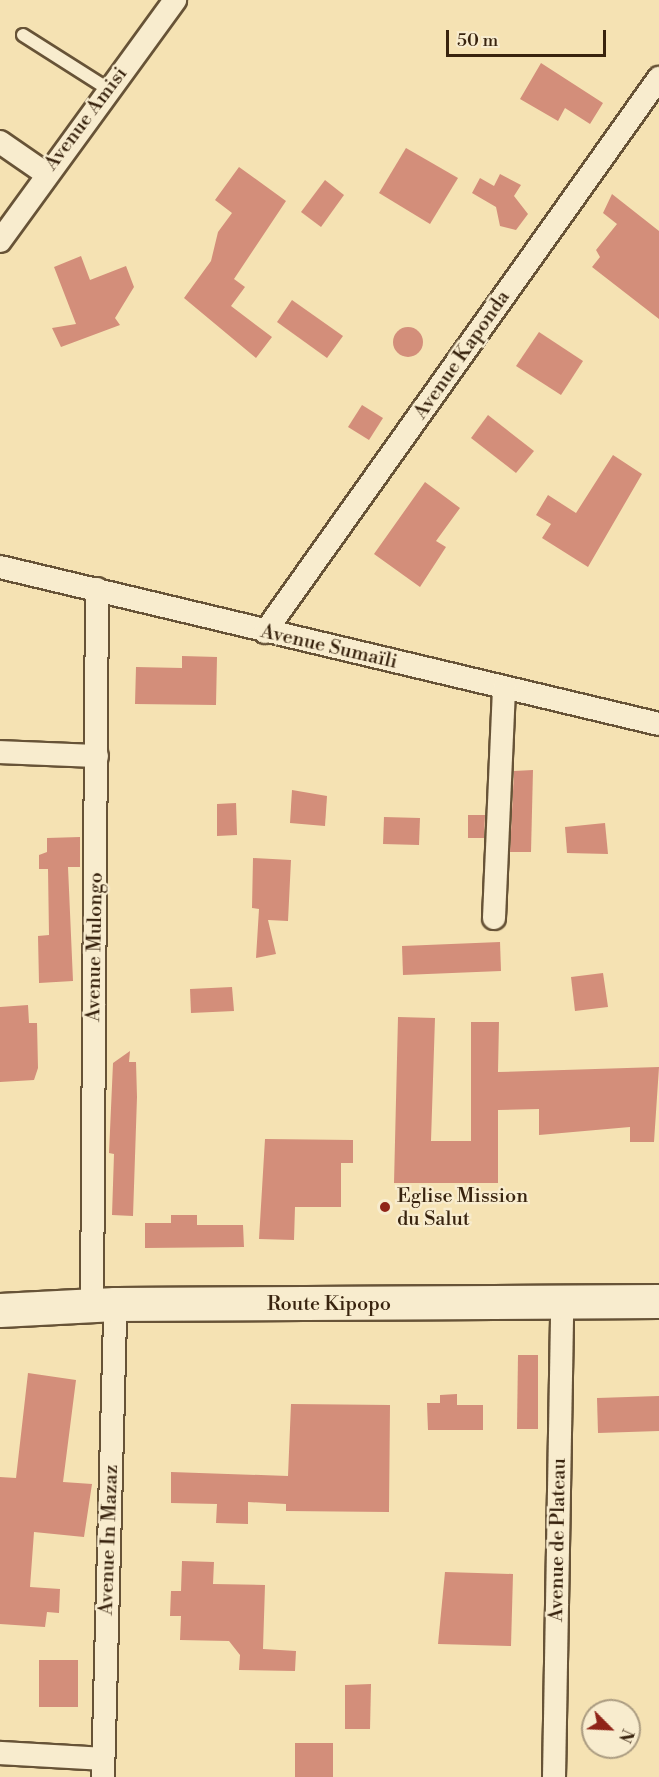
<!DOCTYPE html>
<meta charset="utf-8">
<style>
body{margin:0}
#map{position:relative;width:659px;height:1777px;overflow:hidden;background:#f5e2b3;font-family:"Libre Bodoni",serif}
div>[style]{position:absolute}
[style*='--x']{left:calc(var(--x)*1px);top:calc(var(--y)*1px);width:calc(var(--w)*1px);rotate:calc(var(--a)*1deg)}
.building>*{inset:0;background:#d38e7a}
.round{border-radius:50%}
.roads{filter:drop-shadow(2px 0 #675337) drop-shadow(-2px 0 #675337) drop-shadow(0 2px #675337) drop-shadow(0 -2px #675337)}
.lane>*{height:12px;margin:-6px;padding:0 6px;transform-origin:6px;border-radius:6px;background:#f8ecce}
.street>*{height:22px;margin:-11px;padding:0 11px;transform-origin:11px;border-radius:11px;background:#f8ecce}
.secondary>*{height:33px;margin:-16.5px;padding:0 16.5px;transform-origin:16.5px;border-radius:16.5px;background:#f8ecce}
.dots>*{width:16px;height:16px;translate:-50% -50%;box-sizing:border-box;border:3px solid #f8ecce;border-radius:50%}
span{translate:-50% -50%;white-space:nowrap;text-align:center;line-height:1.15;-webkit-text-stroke:4.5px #f8ecce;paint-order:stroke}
.street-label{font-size:20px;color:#38230e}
.poi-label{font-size:20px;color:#38230e}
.left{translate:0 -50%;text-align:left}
.north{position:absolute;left:581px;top:1699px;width:60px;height:60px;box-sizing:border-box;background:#f8ecce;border:2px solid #ab9c81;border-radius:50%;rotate:114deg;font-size:16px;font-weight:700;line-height:24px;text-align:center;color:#38230e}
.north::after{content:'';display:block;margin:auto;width:21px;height:27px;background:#8f2418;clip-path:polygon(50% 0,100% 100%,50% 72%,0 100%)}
.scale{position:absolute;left:446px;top:30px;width:160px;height:27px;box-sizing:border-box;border:3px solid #38230e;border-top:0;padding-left:8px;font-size:18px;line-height:21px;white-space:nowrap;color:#38230e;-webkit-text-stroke:4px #f8ecce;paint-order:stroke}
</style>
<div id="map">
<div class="building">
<div style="clip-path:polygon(541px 63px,603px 103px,590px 124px,565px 108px,558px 121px,520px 99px)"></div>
<div style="clip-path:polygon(406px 148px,458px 178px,430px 224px,379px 193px)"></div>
<div style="clip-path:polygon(239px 167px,286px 201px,234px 279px,245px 287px,231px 306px,272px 337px,256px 358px,184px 298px,211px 261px,218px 232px,232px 213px,215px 200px)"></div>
<div style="clip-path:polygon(500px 174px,521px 185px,514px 196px,528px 214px,516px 230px,500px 226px,496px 207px,472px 193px,480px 178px,494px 186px)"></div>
<div style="clip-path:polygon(325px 180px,344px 195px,321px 227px,301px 212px)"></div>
<div style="clip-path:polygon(612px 194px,659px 231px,659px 319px,592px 267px,600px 257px,596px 250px,617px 224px,603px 213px)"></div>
<div style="clip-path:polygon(81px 256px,90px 280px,126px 266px,134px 287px,115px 318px,120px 325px,61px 347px,52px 328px,76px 324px,54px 267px)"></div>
<div style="clip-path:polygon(292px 300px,343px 336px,327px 358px,277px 322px)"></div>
<div class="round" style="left:393px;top:327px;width:30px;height:30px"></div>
<div style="clip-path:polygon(539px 332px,583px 361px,561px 395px,516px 366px)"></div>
<div style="clip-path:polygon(362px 405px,383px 418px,369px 440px,348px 427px)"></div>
<div style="clip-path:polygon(488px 415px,534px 451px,516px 473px,471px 438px)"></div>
<div style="clip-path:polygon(613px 455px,642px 474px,588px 567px,542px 538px,551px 524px,536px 515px,548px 495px,576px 513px)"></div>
<div style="clip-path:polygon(425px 482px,460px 508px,436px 541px,446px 547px,420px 587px,374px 554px)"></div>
<div style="clip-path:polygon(182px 656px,217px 657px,216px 705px,135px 704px,136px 667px,182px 668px)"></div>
<div style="clip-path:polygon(533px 770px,531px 852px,510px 852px,514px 771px)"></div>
<div style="clip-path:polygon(292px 790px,327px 796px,325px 826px,290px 823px)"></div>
<div style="clip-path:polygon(236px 803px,237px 835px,217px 836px,217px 804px)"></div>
<div style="clip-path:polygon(468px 815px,485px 815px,484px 838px,468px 838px)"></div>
<div style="clip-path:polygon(384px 817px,420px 818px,419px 845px,383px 844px)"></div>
<div style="clip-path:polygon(605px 823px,608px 854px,567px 853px,565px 827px)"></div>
<div style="clip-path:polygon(80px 837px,80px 867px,68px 867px,73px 981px,39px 983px,38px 936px,49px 935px,48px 869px,39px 869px,39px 855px,47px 852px,47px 838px)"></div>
<div style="clip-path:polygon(253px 858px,291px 860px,288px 921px,268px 920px,276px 954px,256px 958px,259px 909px,252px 908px)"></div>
<div style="clip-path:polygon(500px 942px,501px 971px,403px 975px,402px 946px)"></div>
<div style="clip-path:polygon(603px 973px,608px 1007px,575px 1011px,571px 977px)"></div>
<div style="clip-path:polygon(232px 987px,234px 1011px,191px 1013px,190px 989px)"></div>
<div style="clip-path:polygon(28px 1005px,29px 1023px,37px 1023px,38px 1068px,34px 1080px,0 1082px,0 1007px)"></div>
<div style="clip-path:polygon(398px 1017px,435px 1018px,431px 1141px,471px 1141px,471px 1022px,499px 1022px,498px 1072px,659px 1067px,654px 1142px,630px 1142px,630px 1127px,539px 1135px,539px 1109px,498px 1110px,498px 1183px,394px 1183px)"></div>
<div style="clip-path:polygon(130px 1051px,129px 1062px,136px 1062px,137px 1097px,133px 1216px,112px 1215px,114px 1154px,109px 1153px,113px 1063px)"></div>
<div style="clip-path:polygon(265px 1139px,353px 1140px,353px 1163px,341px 1163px,341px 1207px,295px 1207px,294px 1240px,259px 1239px)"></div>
<div style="clip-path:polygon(171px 1215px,197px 1215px,197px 1225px,243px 1225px,244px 1247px,145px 1248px,145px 1223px,171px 1223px)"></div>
<div style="clip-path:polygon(518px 1355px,538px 1355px,538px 1429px,517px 1429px)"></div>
<div style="clip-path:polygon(28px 1373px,76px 1380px,63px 1482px,92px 1484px,84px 1537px,34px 1532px,30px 1587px,60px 1589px,59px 1613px,47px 1612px,45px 1627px,0 1624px,0 1477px,16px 1478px)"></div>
<div style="clip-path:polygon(457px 1394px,457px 1405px,483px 1405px,483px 1430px,428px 1430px,427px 1403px,440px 1403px,440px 1395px)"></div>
<div style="clip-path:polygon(659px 1396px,659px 1431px,598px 1433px,597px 1398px)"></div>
<div style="clip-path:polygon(291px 1404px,390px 1405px,389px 1512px,286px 1511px,286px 1504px,248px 1502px,248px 1524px,216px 1523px,217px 1504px,171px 1503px,171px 1472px,288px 1476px)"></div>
<div style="clip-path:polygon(182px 1561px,214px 1562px,213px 1584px,265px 1585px,263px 1649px,296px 1651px,295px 1671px,239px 1670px,240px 1655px,229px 1641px,180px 1640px,181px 1616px,170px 1616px,171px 1591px,181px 1591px)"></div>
<div style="clip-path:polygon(445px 1572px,513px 1574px,511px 1646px,438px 1644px)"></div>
<div style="clip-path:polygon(39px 1660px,78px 1660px,78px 1707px,39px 1707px)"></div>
<div style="clip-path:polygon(371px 1684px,370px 1729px,345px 1729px,345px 1685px)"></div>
<div style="clip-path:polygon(295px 1743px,333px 1743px,333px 1777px,295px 1777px)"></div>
</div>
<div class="roads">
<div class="lane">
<div style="--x:23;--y:35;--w:101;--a:32.4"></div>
</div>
<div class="street">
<div style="--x:0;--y:142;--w:55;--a:34.6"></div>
<div style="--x:0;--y:241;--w:298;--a:-54"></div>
<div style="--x:0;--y:567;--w:677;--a:13.4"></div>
<div style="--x:265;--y:632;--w:680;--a:-54.58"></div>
<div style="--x:0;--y:752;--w:97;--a:2.4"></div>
<div style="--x:494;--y:918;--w:230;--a:-87.5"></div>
<div style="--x:92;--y:1305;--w:716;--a:-89.6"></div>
<div style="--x:0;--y:1753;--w:103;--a:3.3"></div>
<div style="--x:103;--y:1777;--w:473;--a:-88.5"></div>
<div style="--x:554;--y:1777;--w:474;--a:-89"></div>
</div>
<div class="secondary">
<div style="--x:0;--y:1310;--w:115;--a:-3"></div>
<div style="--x:115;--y:1304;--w:544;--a:-0.32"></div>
</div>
</div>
<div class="dots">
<div style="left:385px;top:1207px;background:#8f2418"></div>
</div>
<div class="street-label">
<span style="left:86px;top:119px;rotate:-53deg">Avenue Amisi</span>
<span style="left:462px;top:355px;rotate:-55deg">Avenue Kaponda</span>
<span style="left:329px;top:647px;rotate:13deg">Avenue Sumaïli</span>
<span style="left:95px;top:947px;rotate:-89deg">Avenue Mulongo</span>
<span style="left:329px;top:1304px">Route Kipopo</span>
<span style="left:109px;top:1540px;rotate:-88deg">Avenue In Mazaz</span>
<span style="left:558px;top:1540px;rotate:-89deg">Avenue de Plateau</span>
</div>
<div class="poi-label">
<span class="left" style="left:397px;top:1208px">Eglise Mission<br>du Salut</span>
</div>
<div class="north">N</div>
<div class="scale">50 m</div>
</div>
